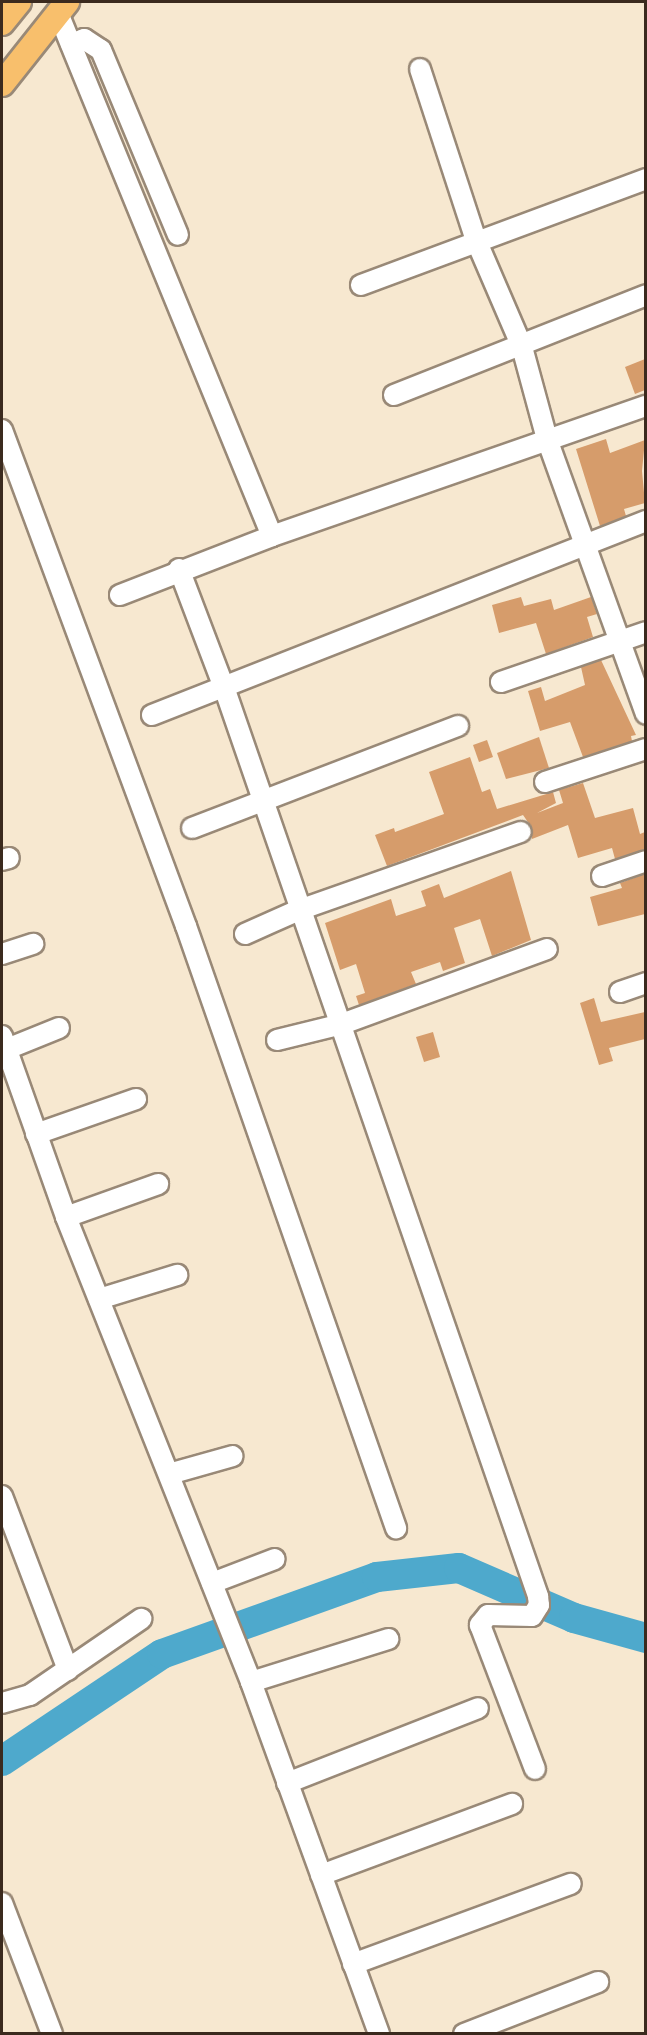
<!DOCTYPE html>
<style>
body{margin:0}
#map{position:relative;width:647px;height:2035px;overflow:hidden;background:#f7e8d0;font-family:"Patrick Hand",sans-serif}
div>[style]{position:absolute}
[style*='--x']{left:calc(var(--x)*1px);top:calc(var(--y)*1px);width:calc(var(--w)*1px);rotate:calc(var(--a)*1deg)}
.river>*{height:30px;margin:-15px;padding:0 15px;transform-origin:15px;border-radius:15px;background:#4ea9cc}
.building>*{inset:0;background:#d69c6b}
.roads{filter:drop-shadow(2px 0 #998977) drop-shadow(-2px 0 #998977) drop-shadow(0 2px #998977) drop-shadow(0 -2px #998977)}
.minor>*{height:20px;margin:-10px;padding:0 10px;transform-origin:10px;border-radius:10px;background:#fff}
.major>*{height:24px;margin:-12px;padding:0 12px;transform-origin:12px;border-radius:12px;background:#f8bf6c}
span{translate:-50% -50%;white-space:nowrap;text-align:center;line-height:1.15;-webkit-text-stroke:6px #fcf5e5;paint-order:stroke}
.frame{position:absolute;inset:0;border:3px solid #3b2a1e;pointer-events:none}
</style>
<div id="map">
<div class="river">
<div style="--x:2;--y:1761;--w:192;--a:-33.8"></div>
<div style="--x:162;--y:1654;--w:228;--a:-19.7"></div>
<div style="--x:377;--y:1577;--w:82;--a:-6.3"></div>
<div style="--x:459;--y:1568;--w:125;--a:23.5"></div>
<div style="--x:574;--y:1618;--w:75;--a:15.5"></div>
</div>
<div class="building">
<div style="clip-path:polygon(645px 359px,645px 390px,635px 394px,625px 367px)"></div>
<div style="clip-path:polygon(606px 439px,610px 453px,645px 440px,642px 471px,645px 503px,624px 509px,626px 516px,600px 526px,576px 449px)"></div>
<div style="clip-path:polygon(521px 597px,524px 606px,551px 599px,554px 610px,591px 597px,597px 614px,587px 617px,593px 637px,546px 654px,536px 623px,499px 633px,492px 605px)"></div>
<div style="clip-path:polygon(601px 660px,636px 735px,631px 736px,632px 741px,583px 757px,570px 722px,540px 731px,528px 691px,541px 687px,545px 701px,585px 685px,581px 667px)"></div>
<div style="clip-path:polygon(539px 737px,549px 768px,506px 779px,497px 753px)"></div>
<div style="clip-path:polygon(487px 740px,493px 757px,479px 762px,473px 745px)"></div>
<div style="clip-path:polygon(470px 757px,482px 792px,490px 789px,497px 809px,553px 792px,556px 803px,537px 813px,563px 803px,559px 790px,583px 783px,595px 818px,633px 808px,640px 834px,645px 832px,645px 849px,615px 859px,612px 848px,578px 858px,568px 825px,532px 839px,532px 828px,523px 815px,387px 866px,375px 835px,394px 828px,395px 832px,444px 814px,429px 772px)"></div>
<div style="clip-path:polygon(511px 871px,531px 940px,492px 956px,480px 919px,454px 928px,465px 963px,443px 971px,440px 962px,411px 972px,416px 984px,359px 1005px,356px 996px,365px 993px,356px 964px,340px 970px,325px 923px,391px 899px,396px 916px,426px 906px,421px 891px,439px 884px,444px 898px)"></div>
<div style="clip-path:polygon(645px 874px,645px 914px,598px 926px,590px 897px,622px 888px,620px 883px)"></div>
<div style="clip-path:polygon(594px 998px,601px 1022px,645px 1012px,645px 1039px,609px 1048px,613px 1061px,599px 1065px,580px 1003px)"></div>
<div style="clip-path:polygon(433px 1032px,440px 1057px,424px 1062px,416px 1037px)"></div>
</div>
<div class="roads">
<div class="minor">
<div style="--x:58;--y:13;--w:565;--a:67.75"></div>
<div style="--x:71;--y:44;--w:14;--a:-21"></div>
<div style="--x:84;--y:39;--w:20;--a:33"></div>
<div style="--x:101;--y:50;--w:200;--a:67.4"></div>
<div style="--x:420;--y:69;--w:180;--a:71.9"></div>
<div style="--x:476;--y:240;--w:116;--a:66.7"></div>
<div style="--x:522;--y:347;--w:95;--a:74.8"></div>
<div style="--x:547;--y:439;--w:292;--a:70.2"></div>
<div style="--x:361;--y:285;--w:304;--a:-20.4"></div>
<div style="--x:394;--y:395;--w:271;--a:-21.6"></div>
<div style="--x:2;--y:430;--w:529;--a:69.65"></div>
<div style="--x:186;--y:926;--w:638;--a:70.77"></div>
<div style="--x:179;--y:569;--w:129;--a:69.2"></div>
<div style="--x:225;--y:690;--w:959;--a:70.94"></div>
<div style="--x:538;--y:1596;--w:9;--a:84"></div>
<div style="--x:539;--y:1605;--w:13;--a:122"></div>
<div style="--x:532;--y:1616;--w:44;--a:-178.7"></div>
<div style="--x:488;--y:1615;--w:13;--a:129"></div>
<div style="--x:480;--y:1625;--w:154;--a:69.1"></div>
<div style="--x:120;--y:595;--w:163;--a:-21.2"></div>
<div style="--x:272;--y:536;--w:396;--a:-19.2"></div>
<div style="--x:501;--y:682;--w:153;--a:-19"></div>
<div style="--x:152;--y:715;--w:531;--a:-21.44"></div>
<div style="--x:545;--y:782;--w:106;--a:-18.1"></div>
<div style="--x:192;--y:828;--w:285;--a:-21"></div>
<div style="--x:2;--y:860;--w:7;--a:-16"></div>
<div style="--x:602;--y:876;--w:46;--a:-18.8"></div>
<div style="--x:245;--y:934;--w:59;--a:-24"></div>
<div style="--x:299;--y:910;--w:235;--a:-19.4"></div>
<div style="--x:2;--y:954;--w:33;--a:-18"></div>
<div style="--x:620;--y:992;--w:28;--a:-19"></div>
<div style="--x:2;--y:1036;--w:192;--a:70.5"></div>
<div style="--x:66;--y:1217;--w:500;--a:68.3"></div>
<div style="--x:251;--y:1682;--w:375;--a:70"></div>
<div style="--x:277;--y:1040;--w:67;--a:-13.8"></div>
<div style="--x:342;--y:1024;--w:218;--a:-20.1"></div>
<div style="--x:7;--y:1049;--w:56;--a:-22"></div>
<div style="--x:36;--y:1134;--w:106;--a:-19.3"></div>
<div style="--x:66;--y:1217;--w:98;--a:-19.7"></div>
<div style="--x:99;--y:1299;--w:82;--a:-17.1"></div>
<div style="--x:169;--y:1474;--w:66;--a:-15.7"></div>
<div style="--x:2;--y:1496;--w:186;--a:69.2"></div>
<div style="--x:212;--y:1583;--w:67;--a:-20.9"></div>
<div style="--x:251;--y:1682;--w:144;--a:-17.4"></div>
<div style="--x:2;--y:1703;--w:29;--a:-16"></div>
<div style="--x:30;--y:1695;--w:135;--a:-34.4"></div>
<div style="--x:287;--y:1783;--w:205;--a:-21.4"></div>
<div style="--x:321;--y:1875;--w:204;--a:-20.4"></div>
<div style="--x:2;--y:1903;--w:140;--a:69.1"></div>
<div style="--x:353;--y:1964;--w:232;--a:-20.2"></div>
<div style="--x:464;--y:2034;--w:144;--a:-21.2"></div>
</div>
<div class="major">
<div style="--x:2;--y:23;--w:27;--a:-51"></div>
<div style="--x:2;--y:84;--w:105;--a:-51.6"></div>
</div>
</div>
<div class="frame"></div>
</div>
